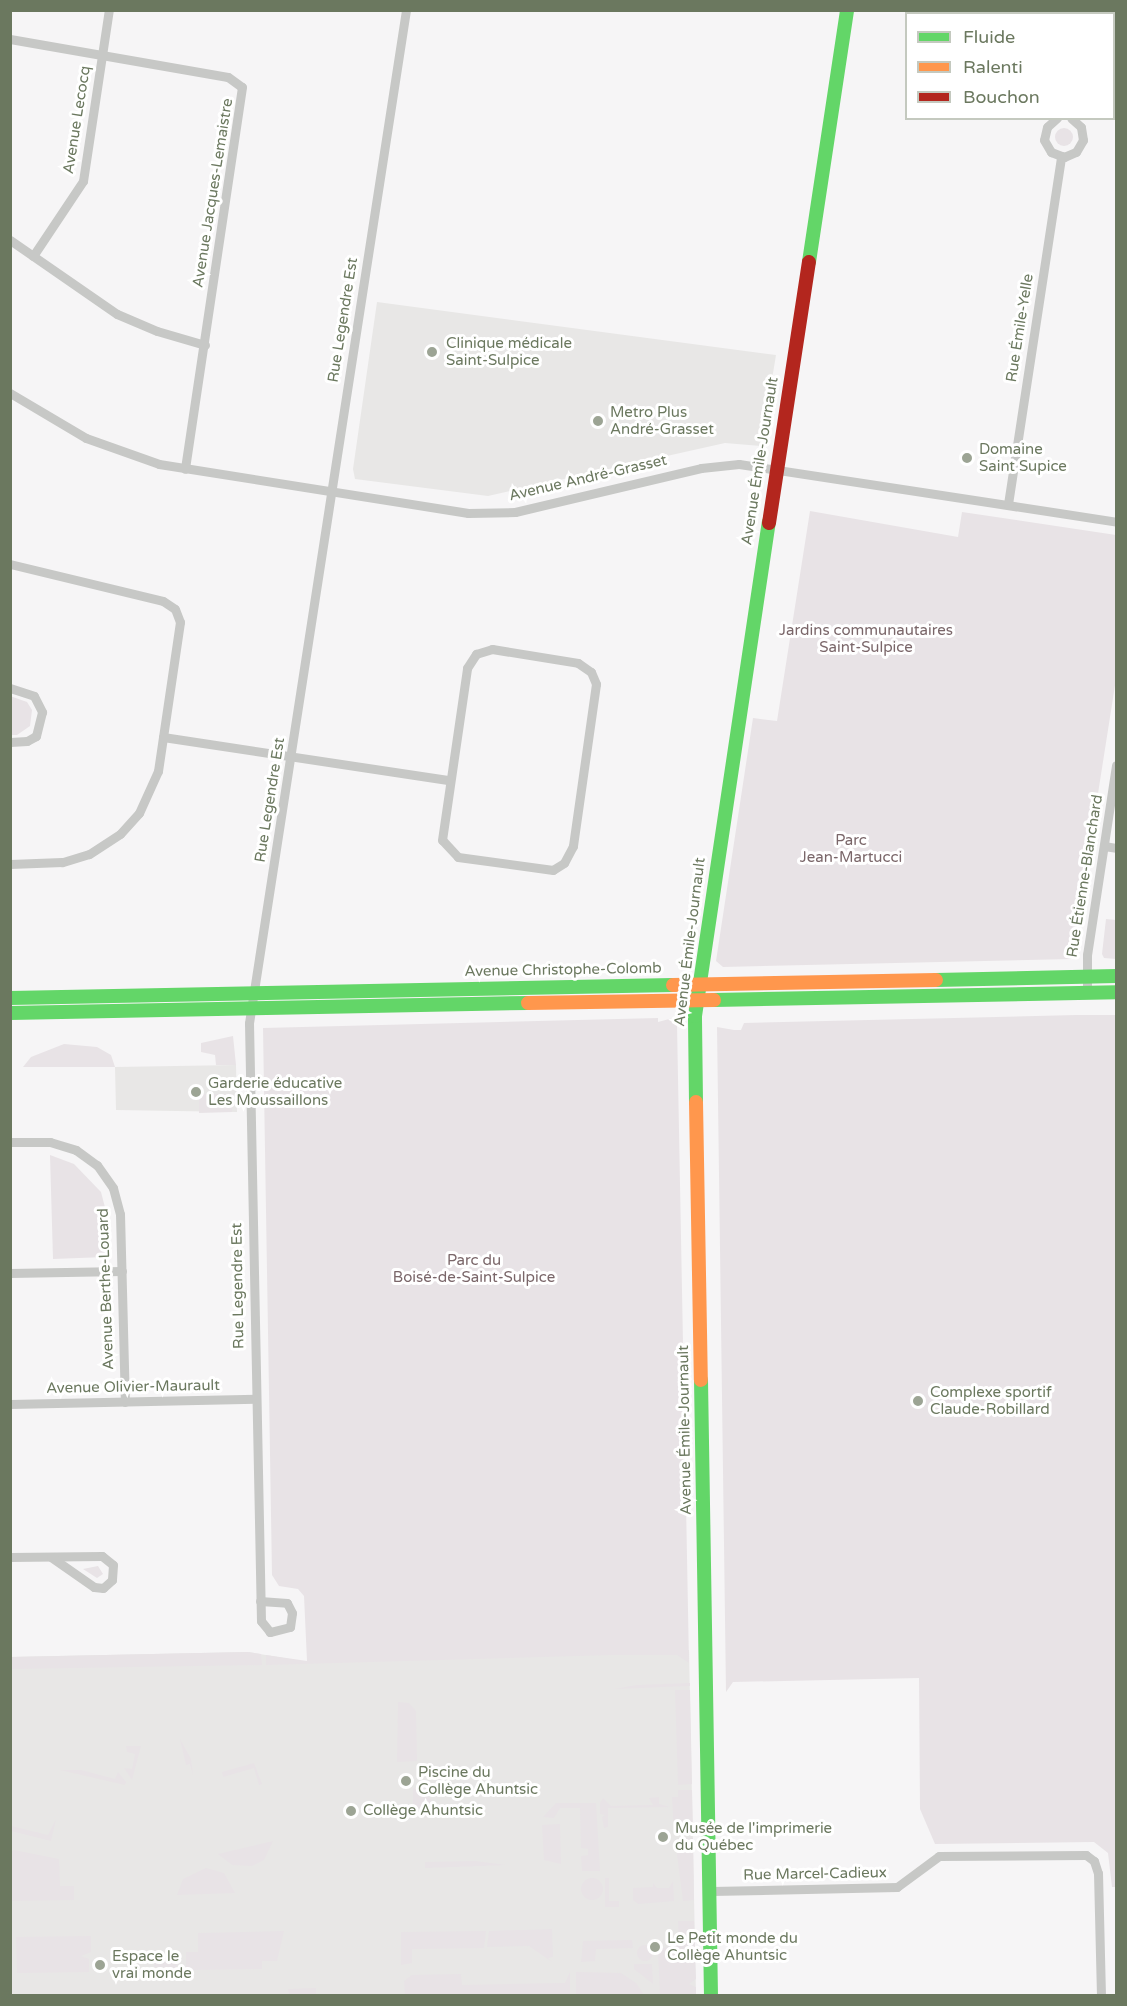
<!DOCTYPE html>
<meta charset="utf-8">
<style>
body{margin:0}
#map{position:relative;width:1127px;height:2006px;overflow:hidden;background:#f6f5f6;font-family:"Varela Round",sans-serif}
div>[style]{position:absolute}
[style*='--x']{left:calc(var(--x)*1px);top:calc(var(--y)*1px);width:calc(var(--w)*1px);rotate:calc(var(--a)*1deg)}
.built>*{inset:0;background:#e8e7e6}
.green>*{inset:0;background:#e8e3e6}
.round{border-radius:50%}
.street>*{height:9px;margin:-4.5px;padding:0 4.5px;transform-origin:4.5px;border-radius:4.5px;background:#c7c8c6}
.fast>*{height:14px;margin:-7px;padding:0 7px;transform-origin:7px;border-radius:7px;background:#63d668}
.slow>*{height:14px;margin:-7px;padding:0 7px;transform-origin:7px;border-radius:7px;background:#ff974d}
.jam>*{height:14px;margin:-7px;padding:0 7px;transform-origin:7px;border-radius:7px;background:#b3261e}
.dots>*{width:16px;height:16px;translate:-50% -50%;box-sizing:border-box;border:3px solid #fff;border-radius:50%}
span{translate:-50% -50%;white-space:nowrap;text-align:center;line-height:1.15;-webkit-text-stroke:6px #fff;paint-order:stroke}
.street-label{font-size:15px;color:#6b785f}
.poi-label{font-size:15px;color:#6b785f}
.left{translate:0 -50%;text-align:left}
.park-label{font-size:15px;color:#7a6669}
.frame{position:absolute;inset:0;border:12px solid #6b785f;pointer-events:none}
.legend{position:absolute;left:905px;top:12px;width:210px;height:108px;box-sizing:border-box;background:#fff;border:2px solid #c4c9bf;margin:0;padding:8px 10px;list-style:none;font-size:18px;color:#6b785f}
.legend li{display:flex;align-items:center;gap:12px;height:30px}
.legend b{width:30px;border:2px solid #c4c9bf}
</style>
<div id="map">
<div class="built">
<div style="clip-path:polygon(377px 302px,776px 355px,761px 446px,725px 443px,488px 496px,355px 479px,353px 469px)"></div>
<div style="clip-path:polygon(236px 1065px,237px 1112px,116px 1110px,115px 1067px)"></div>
<div style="clip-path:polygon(689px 1650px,696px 1995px,11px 1995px,10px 1657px,248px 1652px,307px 1662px)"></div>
</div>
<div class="green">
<div style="clip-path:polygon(1035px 11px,1083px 11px,1103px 13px,1054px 13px)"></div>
<div class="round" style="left:1055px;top:128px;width:18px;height:18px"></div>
<div style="clip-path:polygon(810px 511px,958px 537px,962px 512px,1116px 535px,1116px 679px,1072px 959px,723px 967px,716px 961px,753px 718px,777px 721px)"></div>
<div style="clip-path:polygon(10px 696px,27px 702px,32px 710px,30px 726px,17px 735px,11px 735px)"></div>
<div style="clip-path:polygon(1106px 919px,1116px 920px,1116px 959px,1104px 958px,1102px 954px)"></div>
<div style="clip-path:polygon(1076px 1015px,1116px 1015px,1116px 1887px,1112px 1887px,1108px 1853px,1094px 1842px,935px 1844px,920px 1809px,919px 1678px,733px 1682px,726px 1692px,717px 1027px,734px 1030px,741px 1030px,744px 1023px)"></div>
<div style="clip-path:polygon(658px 1018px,658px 1022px,673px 1018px,677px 1024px,689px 1663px,677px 1655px,613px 1655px,266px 1665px,266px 1655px,307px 1661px,304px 1596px,298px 1589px,279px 1586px,272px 1575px,263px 1028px)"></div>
<div style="clip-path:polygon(233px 1036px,236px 1065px,216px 1065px,215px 1055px,201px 1052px,201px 1043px)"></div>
<div style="clip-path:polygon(64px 1044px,97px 1047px,111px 1055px,115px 1067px,23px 1067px,31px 1057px)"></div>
<div style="clip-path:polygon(199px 1094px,232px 1094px,232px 1112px,199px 1113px)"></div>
<div style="clip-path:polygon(50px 1155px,74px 1164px,101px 1192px,108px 1219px,109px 1253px,105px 1257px,53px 1259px)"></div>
<div style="clip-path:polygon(98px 1566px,103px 1574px,97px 1578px,83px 1569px)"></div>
<div style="clip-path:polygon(248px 1652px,261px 1654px,262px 1665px,11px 1669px,11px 1657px)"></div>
<div style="clip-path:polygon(690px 1683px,690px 1686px,614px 1689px,637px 1685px)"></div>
<div style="clip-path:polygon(675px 1690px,690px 1690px,692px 1784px,678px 1785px)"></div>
<div style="clip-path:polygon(398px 1702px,409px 1703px,416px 1711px,417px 1761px,397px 1762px)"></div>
<div style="clip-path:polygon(180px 1739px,191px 1759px,193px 1776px,190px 1764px,186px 1765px)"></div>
<div style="clip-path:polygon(126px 1746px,141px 1746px,132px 1780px,124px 1768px,132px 1769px,135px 1754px,127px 1752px)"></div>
<div style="clip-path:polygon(254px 1763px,262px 1784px,259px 1785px,254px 1768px,223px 1777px,222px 1772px)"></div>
<div style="clip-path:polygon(60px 1770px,81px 1770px,115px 1779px,118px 1772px,126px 1782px,125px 1785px)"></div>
<div style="clip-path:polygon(420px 1787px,432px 1801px,433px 1808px,413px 1808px,413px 1788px)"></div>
<div style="clip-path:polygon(678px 1790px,692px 1790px,693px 1832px,674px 1832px,672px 1797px,678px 1797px)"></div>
<div style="clip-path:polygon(659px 1797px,659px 1804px,670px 1807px,608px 1808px,608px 1827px,604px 1828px,602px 1817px,605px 1815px,600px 1814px,600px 1803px,603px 1798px,611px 1806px,653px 1805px,649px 1798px)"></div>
<div style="clip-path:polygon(556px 1803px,596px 1803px,600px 1871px,582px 1871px,581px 1856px,588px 1855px,588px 1849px,581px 1848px,580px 1808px,560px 1808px,554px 1818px,543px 1817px)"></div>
<div style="clip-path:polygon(56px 1819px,51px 1841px,11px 1831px,11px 1826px,48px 1835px)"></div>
<div style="clip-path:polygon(560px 1824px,561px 1864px,544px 1860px,542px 1825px)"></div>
<div style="clip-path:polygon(693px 1838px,694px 1900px,683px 1901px,675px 1839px)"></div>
<div style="clip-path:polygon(273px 1841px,264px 1860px,252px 1866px,232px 1865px,218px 1854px)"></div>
<div style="clip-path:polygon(14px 1850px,59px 1859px,60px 1886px,74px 1886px,74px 1900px,11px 1901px,11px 1852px)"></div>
<div style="clip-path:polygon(475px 1861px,506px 1865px,425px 1868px,425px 1862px)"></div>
<div style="clip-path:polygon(206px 1868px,224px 1873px,235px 1893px,177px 1895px,183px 1879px)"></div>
<div class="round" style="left:581px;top:1878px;width:22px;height:22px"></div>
<div style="clip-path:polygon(605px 1878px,609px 1878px,609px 1901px,619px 1901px,619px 1907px,605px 1907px)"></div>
<div style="clip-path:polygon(673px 1881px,674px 1901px,638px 1904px,633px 1900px,633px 1888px,653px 1887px,653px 1883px,657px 1888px,669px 1888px)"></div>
<div style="clip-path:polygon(678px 1921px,694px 1921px,695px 1953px,687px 1958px,695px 1956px,696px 1979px,689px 1984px,696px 1987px,696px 1995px,660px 1995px,658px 1950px,673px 1945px,673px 1939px,679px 1941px)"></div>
<div style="clip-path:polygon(552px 1929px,553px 1957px,548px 1958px,552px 1962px,529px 1946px,487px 1947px,489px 1931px)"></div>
<div style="clip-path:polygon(284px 1931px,277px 1961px,262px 1961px,262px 1969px,186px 1970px,186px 1952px,198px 1952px,198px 1933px)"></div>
<div style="clip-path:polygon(486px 1931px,484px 1948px,412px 1949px,412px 1963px,401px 1965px,401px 1932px)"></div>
<div style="clip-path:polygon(91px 1936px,91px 1952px,81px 1956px,89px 1959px,89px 1972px,17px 1973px,16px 1937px)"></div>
<div style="clip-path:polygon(632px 1940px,633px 1948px,596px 1949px,595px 1961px,581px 1962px,583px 1941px)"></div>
<div class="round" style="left:637px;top:1945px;width:16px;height:16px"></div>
<div style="clip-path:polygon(176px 1957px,177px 1970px,154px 1967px,155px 1958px)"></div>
<div style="clip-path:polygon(634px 1964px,652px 1964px,653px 1984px,634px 1969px)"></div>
<div style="clip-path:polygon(570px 1972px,570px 1995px,405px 1995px,404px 1981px,412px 1975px,461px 1974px,462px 1985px,565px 1983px)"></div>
<div style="clip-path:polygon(576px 1972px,621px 1973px,636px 1983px,644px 1995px,576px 1995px)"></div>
<div style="clip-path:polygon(316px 1988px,316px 1994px,289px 1994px,288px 1989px)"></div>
</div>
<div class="street">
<div style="--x:10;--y:39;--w:221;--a:9.9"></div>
<div style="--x:228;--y:77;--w:17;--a:36"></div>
<div style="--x:242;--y:87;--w:386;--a:98.5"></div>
<div style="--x:1057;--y:118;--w:13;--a:138"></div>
<div style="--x:1047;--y:127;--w:13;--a:103"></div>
<div style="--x:1044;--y:140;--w:14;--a:60"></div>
<div style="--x:1051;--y:152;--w:14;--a:21"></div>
<div style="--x:1064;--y:157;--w:13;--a:-23"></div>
<div style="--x:1076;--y:152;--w:14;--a:-60"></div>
<div style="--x:1083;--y:140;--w:13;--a:-99"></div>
<div style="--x:1081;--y:127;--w:13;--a:-138"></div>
<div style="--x:10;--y:240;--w:130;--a:34.7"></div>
<div style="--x:117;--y:314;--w:43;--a:23"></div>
<div style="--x:157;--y:331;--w:50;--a:16.3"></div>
<div style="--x:33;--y:256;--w:90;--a:-56.3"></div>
<div style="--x:83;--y:181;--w:173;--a:-81.4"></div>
<div style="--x:10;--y:393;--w:88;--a:30.6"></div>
<div style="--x:86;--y:438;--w:77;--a:19.6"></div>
<div style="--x:159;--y:464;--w:313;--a:9"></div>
<div style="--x:468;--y:513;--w:47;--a:-1.2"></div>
<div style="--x:515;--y:512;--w:191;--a:-13.3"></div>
<div style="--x:701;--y:468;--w:38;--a:-6"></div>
<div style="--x:739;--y:464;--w:381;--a:8.7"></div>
<div style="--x:1008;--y:504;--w:352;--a:-81.3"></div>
<div style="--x:10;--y:564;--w:157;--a:13.6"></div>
<div style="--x:163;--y:601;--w:14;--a:34"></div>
<div style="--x:175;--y:609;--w:14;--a:69"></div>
<div style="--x:180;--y:622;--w:151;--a:98.4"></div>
<div style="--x:158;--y:771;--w:46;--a:114.3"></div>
<div style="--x:139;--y:813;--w:28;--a:132"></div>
<div style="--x:120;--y:834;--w:37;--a:147"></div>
<div style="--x:89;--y:854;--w:28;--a:163"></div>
<div style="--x:62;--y:862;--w:52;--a:177.8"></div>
<div style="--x:492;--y:649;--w:87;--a:9.2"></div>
<div style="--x:578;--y:663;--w:16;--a:35"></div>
<div style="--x:591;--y:672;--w:13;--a:67"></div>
<div style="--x:596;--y:684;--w:164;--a:98.1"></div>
<div style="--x:573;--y:846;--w:19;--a:118"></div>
<div style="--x:564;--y:863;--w:13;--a:148"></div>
<div style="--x:553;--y:870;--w:96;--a:-172.2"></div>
<div style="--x:458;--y:857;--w:23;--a:-133"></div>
<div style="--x:442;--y:840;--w:174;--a:-81.7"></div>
<div style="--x:467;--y:668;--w:17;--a:-57"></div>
<div style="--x:476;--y:654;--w:17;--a:-17"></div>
<div style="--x:10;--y:688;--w:25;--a:18"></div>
<div style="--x:34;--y:696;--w:18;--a:63"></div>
<div style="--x:42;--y:712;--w:25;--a:104"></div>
<div style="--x:36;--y:736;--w:10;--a:151"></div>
<div style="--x:27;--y:741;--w:17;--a:177"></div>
<div style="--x:163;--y:737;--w:288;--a:8.6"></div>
<div style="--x:1104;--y:846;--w:12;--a:9"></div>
<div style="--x:1087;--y:993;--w:38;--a:-90"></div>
<div style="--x:1087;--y:955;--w:192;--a:-81.3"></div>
<div style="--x:10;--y:1142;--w:40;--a:0"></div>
<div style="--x:50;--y:1142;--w:27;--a:17"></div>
<div style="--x:76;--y:1150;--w:26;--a:36"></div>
<div style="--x:97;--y:1165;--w:28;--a:55"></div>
<div style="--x:113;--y:1188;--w:27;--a:75"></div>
<div style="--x:120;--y:1214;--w:188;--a:88.5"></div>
<div style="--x:10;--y:1273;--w:112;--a:-1"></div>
<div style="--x:10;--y:1404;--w:246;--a:-1.2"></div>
<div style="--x:10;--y:1557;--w:92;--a:-0.6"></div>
<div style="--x:102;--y:1556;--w:14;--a:39"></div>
<div style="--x:113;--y:1565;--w:15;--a:94"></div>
<div style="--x:112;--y:1580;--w:12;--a:138"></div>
<div style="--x:103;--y:1588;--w:9;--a:-174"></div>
<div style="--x:94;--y:1587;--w:52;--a:-145.1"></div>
<div style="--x:260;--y:1601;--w:27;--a:4"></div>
<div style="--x:287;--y:1603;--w:11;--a:63"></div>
<div style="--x:292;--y:1613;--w:14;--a:98"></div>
<div style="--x:290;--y:1627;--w:21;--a:166"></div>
<div style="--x:270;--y:1632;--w:14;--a:-129"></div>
<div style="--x:261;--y:1621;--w:598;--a:-91.15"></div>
<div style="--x:249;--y:1023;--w:1025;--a:-81.19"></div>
<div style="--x:711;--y:1891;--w:186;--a:-1.2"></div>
<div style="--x:897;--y:1887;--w:52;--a:-36.4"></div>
<div style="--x:939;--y:1856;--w:147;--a:-0.4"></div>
<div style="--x:1086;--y:1855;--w:10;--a:37"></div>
<div style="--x:1094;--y:1861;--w:13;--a:72"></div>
<div style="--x:1098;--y:1873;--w:123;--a:88.6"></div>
</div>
<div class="fast">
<div style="--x:809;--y:262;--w:255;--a:-81.4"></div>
<div style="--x:936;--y:980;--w:180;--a:-1.3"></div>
<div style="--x:10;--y:998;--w:663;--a:-1.12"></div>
<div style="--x:714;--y:1000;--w:402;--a:-1.1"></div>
<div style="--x:10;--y:1013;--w:518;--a:-1.11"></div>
<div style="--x:696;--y:1102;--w:86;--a:-90.7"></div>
<div style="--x:695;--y:1016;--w:499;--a:-81.5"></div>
<div style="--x:701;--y:1380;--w:616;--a:89.07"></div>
</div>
<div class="slow">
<div style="--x:977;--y:10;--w:20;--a:11"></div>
<div style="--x:1114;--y:31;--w:2;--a:27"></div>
<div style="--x:673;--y:985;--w:263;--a:-1.1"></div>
<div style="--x:528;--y:1003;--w:186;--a:-0.9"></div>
<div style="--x:696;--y:1102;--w:278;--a:89"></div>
</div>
<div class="jam">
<div style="--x:769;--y:523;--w:264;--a:-81.3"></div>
</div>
<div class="dots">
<div style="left:432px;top:352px;background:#9ca494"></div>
<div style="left:598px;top:421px;background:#9ca494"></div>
<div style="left:967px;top:458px;background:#9ca494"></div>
<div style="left:196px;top:1092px;background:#9ca494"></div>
<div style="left:918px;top:1401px;background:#9ca494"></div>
<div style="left:406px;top:1781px;background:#9ca494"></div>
<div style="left:351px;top:1811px;background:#9ca494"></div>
<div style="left:663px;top:1837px;background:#9ca494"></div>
<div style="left:655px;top:1947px;background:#9ca494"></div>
<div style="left:100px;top:1965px;background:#9ca494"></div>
</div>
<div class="street-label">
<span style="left:77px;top:120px;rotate:-81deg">Avenue Lecocq</span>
<span style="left:213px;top:193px;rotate:-81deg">Avenue Jacques-Lemaistre</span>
<span style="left:343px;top:320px;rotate:-81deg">Rue Legendre Est</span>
<span style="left:1020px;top:328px;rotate:-81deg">Rue Émile-Yelle</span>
<span style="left:760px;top:461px;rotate:-81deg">Avenue Émile-Journault</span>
<span style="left:588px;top:478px;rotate:-13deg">Avenue André-Grasset</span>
<span style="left:270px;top:800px;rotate:-81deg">Rue Legendre Est</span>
<span style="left:1085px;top:876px;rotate:-81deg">Rue Étienne-Blanchard</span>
<span style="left:690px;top:942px;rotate:-83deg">Avenue Émile-Journault</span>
<span style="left:563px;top:970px;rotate:-1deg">Avenue Christophe-Colomb</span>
<span style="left:238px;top:1286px;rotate:-91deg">Rue Legendre Est</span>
<span style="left:106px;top:1289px;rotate:-92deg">Avenue Berthe-Louard</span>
<span style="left:133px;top:1387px;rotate:-1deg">Avenue Olivier-Maurault</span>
<span style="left:685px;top:1430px;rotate:-91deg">Avenue Émile-Journault</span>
<span style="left:815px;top:1874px;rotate:-1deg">Rue Marcel-Cadieux</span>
</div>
<div class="poi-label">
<span class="left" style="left:446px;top:352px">Clinique médicale<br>Saint-Sulpice</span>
<span class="left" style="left:610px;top:421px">Metro Plus<br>André-Grasset</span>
<span class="left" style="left:979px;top:458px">Domaine<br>Saint Supice</span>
<span class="left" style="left:208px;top:1092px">Garderie éducative<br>Les Moussaillons</span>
<span class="left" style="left:930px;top:1401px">Complexe sportif<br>Claude-Robillard</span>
<span class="left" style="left:418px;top:1781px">Piscine du<br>Collège Ahuntsic</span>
<span class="left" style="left:363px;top:1811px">Collège Ahuntsic</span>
<span class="left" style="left:675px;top:1837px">Musée de l'imprimerie<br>du Québec</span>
<span class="left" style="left:667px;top:1947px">Le Petit monde du<br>Collège Ahuntsic</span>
<span class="left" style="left:112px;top:1965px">Espace le<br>vrai monde</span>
</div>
<div class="park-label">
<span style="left:866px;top:639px">Jardins communautaires<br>Saint-Sulpice</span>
<span style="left:851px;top:849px">Parc<br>Jean-Martucci</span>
<span style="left:474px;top:1269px">Parc du<br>Boisé-de-Saint-Sulpice</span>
</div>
<div class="frame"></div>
<ul class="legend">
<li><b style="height:8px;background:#63d668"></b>Fluide</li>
<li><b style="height:8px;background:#ff974d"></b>Ralenti</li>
<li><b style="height:8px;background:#b3261e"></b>Bouchon</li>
</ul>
</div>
